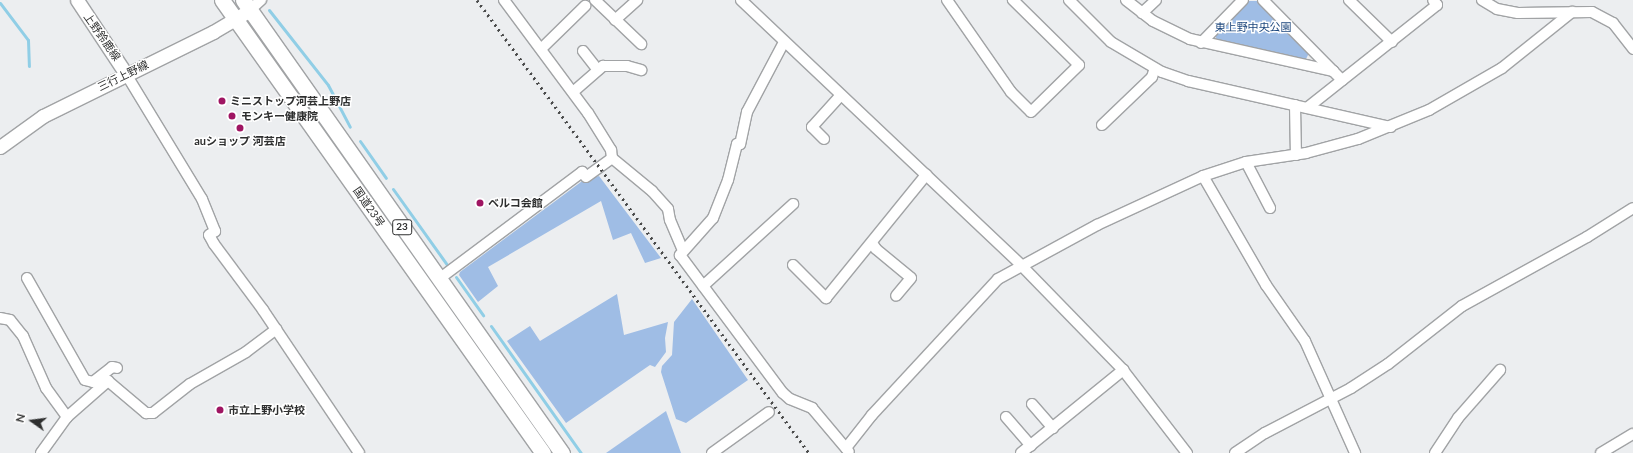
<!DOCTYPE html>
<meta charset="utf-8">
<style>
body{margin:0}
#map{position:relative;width:1633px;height:453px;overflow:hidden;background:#eceef0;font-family:Lato,"Noto Sans JP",sans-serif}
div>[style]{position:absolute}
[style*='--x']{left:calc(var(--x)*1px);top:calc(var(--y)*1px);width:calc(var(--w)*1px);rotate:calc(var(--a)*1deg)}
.green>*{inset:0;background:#9fbde5}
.stream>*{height:3px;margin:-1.5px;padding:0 1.5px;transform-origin:1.5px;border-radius:1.5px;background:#90cee6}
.roads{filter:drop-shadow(1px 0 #a1a3a5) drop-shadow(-1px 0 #a1a3a5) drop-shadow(0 1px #a1a3a5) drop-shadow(0 -1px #a1a3a5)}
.minor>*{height:10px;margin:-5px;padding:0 5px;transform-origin:5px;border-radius:5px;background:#fff}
.major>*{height:13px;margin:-6.5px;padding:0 6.5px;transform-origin:6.5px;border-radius:6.5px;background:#fff}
.highway>*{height:15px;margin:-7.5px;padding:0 7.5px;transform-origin:7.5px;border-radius:7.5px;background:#fff}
.rail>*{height:3px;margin-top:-1.5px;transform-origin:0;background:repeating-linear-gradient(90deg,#494a4a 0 2px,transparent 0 6px)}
.dots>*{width:11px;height:11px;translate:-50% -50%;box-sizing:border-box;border:2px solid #fff;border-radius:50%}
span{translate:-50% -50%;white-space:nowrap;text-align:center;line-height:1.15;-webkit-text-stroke:3px #fff;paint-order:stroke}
.shield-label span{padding:1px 3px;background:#fff;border:1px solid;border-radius:3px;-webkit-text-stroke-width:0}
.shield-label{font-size:10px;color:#2e2f2f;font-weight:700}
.park-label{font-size:11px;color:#1d477d}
.street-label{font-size:11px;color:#2e2f2f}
.poi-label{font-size:11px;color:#2e2f2f;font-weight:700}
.left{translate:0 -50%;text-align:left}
.north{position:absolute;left:12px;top:401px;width:40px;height:40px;-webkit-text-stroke:3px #fff;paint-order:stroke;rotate:284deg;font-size:11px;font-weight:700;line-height:16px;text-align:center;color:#2e2f2f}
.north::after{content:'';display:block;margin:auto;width:14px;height:18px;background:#2e2f2f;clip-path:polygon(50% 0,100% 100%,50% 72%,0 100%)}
</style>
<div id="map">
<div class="green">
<div style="clip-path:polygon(1249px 1px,1257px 1px,1309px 53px,1305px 61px,1217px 41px,1215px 34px)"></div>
<div style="clip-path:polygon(599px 176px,661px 258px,645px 263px,631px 233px,613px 240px,601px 201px,488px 267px,498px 286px,478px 302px,459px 275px,460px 272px,585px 179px)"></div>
<div style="clip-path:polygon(617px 294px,624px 335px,668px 322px,665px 338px,666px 352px,655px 367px,650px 365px,566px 423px,507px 341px,530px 326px,540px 341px)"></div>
<div style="clip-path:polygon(692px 299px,748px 380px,686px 423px,676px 419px,661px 372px,662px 366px,672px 355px,674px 322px)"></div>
<div style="clip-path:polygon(666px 411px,681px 453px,606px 453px)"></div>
</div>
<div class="stream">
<div style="--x:0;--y:3;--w:46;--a:52.9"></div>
<div style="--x:28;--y:40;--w:26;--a:88"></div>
<div style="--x:269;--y:10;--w:95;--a:51.8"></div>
<div style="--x:328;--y:85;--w:47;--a:62.4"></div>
<div style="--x:360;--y:141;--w:45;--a:54.9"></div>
<div style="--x:393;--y:189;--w:95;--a:54.5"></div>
<div style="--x:456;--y:277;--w:47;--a:54.6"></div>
<div style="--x:491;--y:326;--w:156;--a:54.7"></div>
</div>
<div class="roads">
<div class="minor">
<div style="--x:504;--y:0;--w:141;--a:53.4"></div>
<div style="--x:588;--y:113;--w:44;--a:58.1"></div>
<div style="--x:611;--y:150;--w:8;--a:83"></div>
<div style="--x:595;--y:0;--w:64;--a:43.7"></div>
<div style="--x:741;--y:0;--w:387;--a:43.4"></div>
<div style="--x:1022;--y:266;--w:145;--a:45.8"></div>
<div style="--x:1123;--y:370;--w:105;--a:52.4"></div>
<div style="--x:947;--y:0;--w:112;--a:55.2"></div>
<div style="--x:1011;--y:92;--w:28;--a:45"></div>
<div style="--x:1031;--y:112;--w:67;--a:-44.4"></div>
<div style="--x:1079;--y:65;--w:93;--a:-135.4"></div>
<div style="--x:1069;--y:0;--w:59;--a:45"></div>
<div style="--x:1111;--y:42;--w:59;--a:30.5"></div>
<div style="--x:1162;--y:72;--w:28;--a:19"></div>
<div style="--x:1188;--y:81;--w:208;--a:12.8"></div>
<div style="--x:1126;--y:0;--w:34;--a:38"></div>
<div style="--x:1153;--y:21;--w:41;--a:25.9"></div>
<div style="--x:1190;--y:39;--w:147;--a:12.6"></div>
<div style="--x:1333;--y:71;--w:13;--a:45"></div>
<div style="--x:1263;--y:0;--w:100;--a:45.4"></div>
<div style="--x:1349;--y:0;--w:60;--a:44.3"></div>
<div style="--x:1482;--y:0;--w:17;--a:31"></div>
<div style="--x:1497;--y:9;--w:21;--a:11"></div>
<div style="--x:1518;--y:13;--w:74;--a:-0.8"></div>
<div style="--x:1592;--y:12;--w:24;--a:28"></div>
<div style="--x:1613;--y:23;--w:33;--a:52"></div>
<div style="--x:250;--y:10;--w:15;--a:-42"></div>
<div style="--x:1142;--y:13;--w:19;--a:-43"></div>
<div style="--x:615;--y:20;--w:30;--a:-42"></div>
<div style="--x:784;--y:42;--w:79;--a:117.9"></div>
<div style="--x:747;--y:112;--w:33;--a:102"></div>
<div style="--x:740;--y:144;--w:3;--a:180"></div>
<div style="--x:737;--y:144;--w:37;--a:104"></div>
<div style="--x:728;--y:180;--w:41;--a:111.5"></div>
<div style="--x:713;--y:218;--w:50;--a:131.7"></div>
<div style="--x:680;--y:255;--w:172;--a:53.3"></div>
<div style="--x:783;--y:393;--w:9;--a:41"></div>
<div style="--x:790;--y:399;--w:24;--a:22"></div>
<div style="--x:812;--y:408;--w:57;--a:49.9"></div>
<div style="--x:1201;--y:43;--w:60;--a:-45.7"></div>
<div style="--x:541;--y:49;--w:62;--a:-44.3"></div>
<div style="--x:583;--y:51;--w:24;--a:52"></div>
<div style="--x:126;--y:74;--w:146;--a:58.7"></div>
<div style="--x:202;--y:199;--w:35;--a:68"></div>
<div style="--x:215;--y:231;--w:7;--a:146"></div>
<div style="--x:209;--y:235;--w:10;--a:61"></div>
<div style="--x:214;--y:244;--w:82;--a:53.4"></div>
<div style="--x:263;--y:310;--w:172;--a:56.1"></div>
<div style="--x:573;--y:92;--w:40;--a:-41"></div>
<div style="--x:603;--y:66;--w:24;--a:0"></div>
<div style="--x:627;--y:66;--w:15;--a:16"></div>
<div style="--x:1295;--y:105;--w:50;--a:88.9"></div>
<div style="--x:1307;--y:108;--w:166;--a:-38.4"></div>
<div style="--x:1437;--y:5;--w:6;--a:-129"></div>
<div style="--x:1102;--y:125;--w:69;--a:-43.8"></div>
<div style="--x:1152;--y:77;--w:9;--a:-72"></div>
<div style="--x:824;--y:139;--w:17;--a:-135"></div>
<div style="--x:812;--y:127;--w:43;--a:-47.8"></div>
<div style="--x:1246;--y:162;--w:52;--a:62.4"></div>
<div style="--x:1203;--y:176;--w:126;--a:60"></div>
<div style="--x:1266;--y:285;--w:68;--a:55.1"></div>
<div style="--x:1305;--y:341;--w:123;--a:65.9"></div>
<div style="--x:872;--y:243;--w:7;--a:56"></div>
<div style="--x:876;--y:249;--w:45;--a:39.6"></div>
<div style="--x:911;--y:278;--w:23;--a:130"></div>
<div style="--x:793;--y:265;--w:47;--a:45"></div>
<div style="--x:826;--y:298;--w:159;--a:-50.9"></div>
<div style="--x:27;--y:278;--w:117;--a:60.4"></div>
<div style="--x:85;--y:380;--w:8;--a:14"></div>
<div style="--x:93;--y:382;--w:24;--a:-38"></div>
<div style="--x:112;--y:367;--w:5;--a:11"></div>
<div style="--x:439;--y:279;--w:179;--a:-36.8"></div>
<div style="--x:582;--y:172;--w:6;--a:51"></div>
<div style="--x:586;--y:177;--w:32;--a:-36"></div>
<div style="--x:612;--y:158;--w:52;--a:39.5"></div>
<div style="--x:652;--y:191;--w:24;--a:48"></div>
<div style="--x:668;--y:209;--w:11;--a:80"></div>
<div style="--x:670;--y:220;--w:33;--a:67"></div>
<div style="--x:703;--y:286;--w:122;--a:-42.3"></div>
<div style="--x:0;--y:318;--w:10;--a:11"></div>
<div style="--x:10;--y:320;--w:21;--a:51"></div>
<div style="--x:23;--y:336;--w:57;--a:66.1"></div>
<div style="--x:46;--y:388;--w:36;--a:54"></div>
<div style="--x:1032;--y:404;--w:32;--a:49"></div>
<div style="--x:1006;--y:417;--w:38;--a:49"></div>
<div style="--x:846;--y:448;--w:42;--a:-51.8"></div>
<div style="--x:872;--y:415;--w:185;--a:-47.2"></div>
<div style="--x:998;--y:279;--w:113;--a:-28.6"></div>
<div style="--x:1097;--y:225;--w:117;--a:-24.8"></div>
<div style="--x:1203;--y:176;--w:45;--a:-18"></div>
<div style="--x:1246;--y:162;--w:61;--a:-8.5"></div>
<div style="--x:1306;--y:153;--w:54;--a:-15.1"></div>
<div style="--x:1358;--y:139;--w:77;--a:-22.2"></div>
<div style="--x:1429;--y:110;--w:84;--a:-29.9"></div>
<div style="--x:1502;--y:68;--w:90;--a:-38.7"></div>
<div style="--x:41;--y:453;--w:44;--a:-54.2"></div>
<div style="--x:67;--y:417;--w:55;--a:-41.3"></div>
<div style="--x:108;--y:381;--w:50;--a:40.1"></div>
<div style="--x:146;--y:413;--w:7;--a:0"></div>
<div style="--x:153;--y:413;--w:47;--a:-38.1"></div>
<div style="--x:190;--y:384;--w:64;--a:-29.7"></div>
<div style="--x:246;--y:352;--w:38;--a:-37"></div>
<div style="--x:712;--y:453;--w:70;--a:-35.7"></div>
<div style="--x:1021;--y:453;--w:132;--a:-39.1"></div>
<div style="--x:1235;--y:453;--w:36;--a:-34"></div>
<div style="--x:1265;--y:433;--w:97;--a:-27.6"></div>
<div style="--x:1351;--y:388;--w:44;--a:-33"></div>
<div style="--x:1388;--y:364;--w:94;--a:-38.1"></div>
<div style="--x:1462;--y:306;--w:143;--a:-28.9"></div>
<div style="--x:1587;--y:237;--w:54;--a:-32.2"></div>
<div style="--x:1435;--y:453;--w:42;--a:-56.7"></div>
<div style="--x:1458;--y:418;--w:64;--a:-48.8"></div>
<div style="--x:1601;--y:453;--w:37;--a:-31"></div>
</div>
<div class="major">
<div style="--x:77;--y:0;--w:89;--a:56.5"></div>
<div style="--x:0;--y:147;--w:53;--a:-35.8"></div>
<div style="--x:43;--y:116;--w:190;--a:-26.3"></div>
<div style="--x:213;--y:32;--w:43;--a:-30.7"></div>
</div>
<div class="highway">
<div style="--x:222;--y:0;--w:555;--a:54.68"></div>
<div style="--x:243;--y:0;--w:554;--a:54.85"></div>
</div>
</div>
<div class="rail">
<div style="--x:477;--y:0;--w:562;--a:53.76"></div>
</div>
<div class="dots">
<div style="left:222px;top:101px;background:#9f1562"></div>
<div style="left:232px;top:116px;background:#9f1562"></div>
<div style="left:240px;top:128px;background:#9f1562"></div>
<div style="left:480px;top:203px;background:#9f1562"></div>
<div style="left:220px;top:410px;background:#9f1562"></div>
</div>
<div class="shield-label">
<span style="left:402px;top:227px">23</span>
</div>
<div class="park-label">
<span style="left:1253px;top:27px">東上野中央公園</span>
</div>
<div class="street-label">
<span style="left:102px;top:37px;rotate:55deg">上野鈴鹿線</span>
<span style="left:123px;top:76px;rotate:-26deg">三行上野線</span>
<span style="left:369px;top:207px;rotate:55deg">国道23号</span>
</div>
<div class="poi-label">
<span class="left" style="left:230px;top:101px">ミニストップ河芸上野店</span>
<span class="left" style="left:241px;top:116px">モンキー健康院</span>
<span style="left:240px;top:141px">auショップ 河芸店</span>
<span class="left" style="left:488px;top:203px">ベルコ会館</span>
<span class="left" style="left:228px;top:410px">市立上野小学校</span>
</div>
<div class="north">N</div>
</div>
